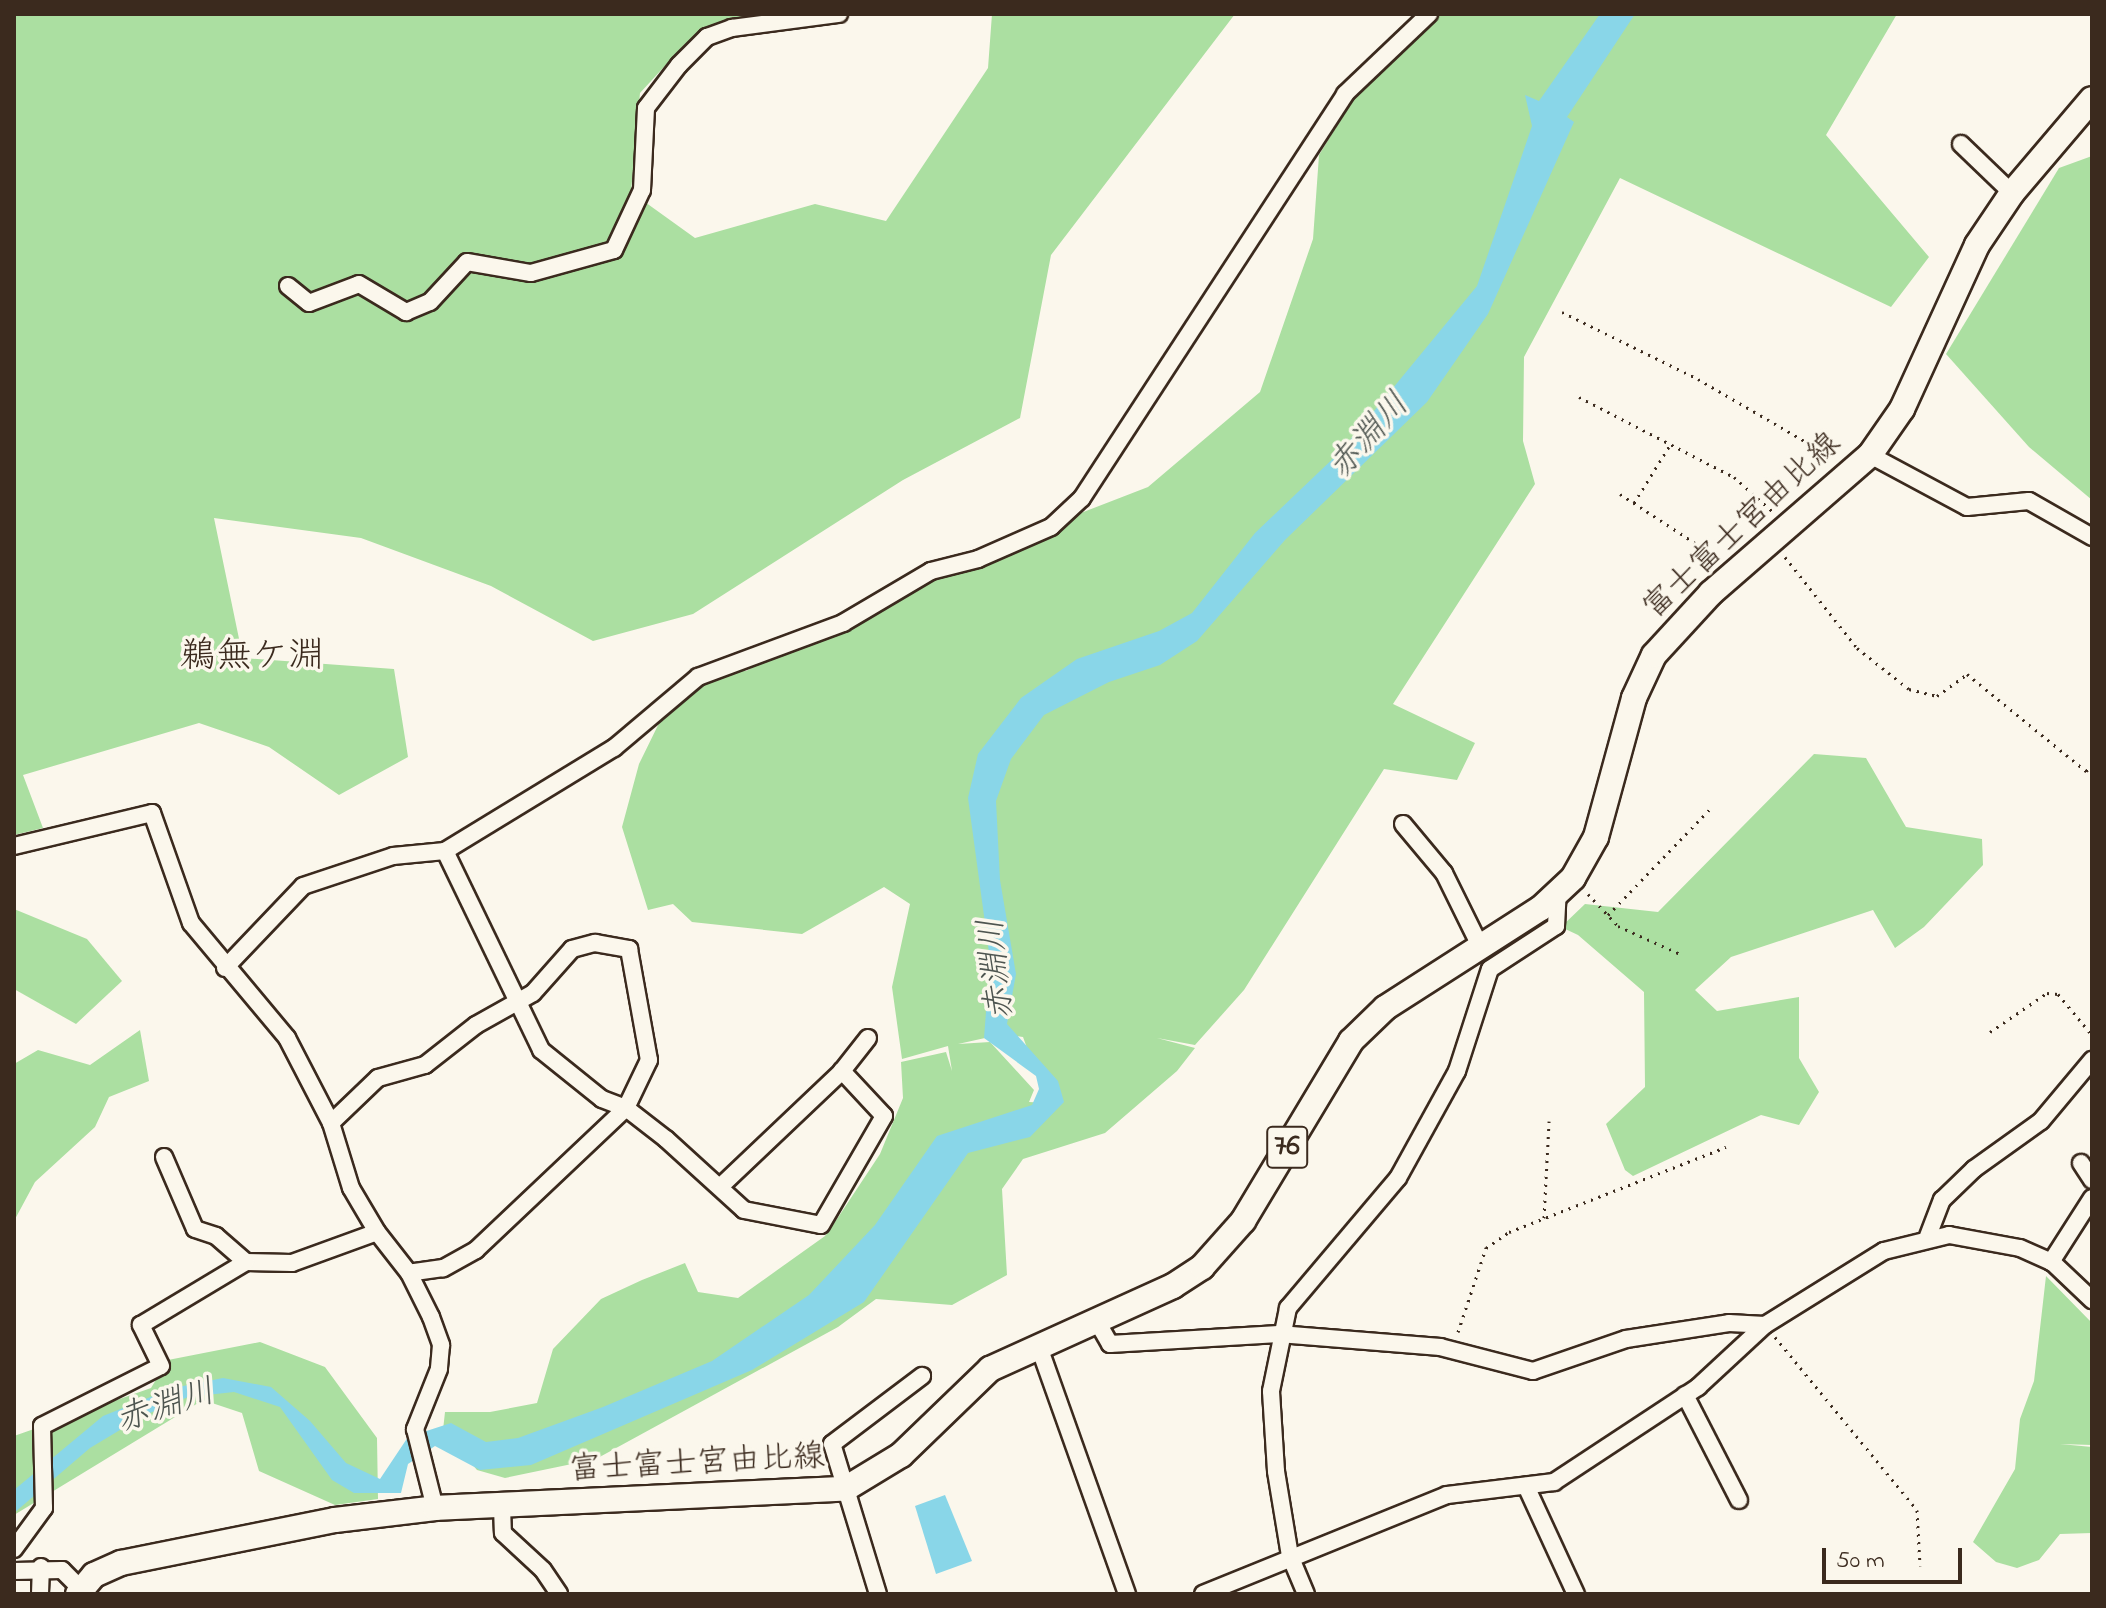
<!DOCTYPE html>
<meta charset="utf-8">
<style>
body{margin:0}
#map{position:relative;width:2106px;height:1608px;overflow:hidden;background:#fbf7ec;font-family:"Indie Flower","Klee One",sans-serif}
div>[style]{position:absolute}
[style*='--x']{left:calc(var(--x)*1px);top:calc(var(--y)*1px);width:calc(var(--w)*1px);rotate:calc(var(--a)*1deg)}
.green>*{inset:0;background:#abdfa1}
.water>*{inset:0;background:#89d6e8}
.path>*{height:3px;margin-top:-1.5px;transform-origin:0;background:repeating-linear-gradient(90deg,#3b2a1e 0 2px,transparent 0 8px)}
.roads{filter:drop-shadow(2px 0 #3b2a1e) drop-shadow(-2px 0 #3b2a1e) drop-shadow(0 2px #3b2a1e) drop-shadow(0 -2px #3b2a1e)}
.street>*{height:16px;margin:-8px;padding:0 8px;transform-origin:8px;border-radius:8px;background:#fbf7ec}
.primary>*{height:24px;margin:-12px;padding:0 12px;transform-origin:12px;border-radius:12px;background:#fbf7ec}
span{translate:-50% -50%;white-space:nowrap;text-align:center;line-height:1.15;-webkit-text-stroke:7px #fbf7ec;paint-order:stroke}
.shield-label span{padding:2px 6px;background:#fbf7ec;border:2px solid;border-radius:6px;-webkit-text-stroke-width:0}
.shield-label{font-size:30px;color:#3b2a1e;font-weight:700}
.street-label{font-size:32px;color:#3b2a1e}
.water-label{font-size:34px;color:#4e5550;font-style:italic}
.quarter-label{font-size:36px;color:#3b2a1e}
.frame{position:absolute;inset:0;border:16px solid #3b2a1e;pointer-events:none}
.scale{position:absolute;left:1822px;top:1548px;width:140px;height:36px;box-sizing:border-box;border:4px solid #3b2a1e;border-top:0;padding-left:10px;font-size:24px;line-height:28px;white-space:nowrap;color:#3b2a1e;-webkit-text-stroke:6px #fbf7ec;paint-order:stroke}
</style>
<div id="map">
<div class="green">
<div style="clip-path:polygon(14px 14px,771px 14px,685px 44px,640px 93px,631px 192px,695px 238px,815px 204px,886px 221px,988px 68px,992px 14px,1235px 14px,1051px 255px,1020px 418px,903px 480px,693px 614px,593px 641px,491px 586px,361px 538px,214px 518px,243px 658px,394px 669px,408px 757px,339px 795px,269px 747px,199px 723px,23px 775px,43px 828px,14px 835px)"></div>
<div style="clip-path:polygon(evenodd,1439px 14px,1897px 14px,1826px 135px,1929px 257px,1891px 307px,1620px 178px,1524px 357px,1523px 441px,1535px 484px,1393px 704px,1475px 743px,1457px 780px,1384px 769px,1244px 990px,1195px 1045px,1157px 1038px,1195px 1048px,1177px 1071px,1105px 1133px,1023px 1159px,1002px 1189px,1007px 1275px,952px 1305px,876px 1299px,838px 1327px,596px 1459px,505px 1478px,477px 1470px,443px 1430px,445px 1412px,490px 1412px,537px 1403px,553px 1349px,601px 1299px,642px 1280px,685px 1263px,698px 1292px,738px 1298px,825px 1236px,839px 1216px,880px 1154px,903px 1098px,901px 1062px,946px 1052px,952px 1071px,948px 1046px,902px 1059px,892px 987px,910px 904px,884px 887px,802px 934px,692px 922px,673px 904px,648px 910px,622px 827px,639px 764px,663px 715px,712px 671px,746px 671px,931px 571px,1148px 487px,1260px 392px,1313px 239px,1319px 155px,1354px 98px,1439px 14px,1003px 1034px,1023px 1037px,1047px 1103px,1029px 1102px,1034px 1090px,990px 1042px,958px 1044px,1003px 1034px)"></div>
<div style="clip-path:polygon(2092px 156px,2092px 500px,2029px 447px,1946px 354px,2059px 168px)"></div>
<div style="clip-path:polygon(1814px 754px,1866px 758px,1906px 827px,1982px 839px,1983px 865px,1924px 927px,1895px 948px,1873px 910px,1731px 957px,1695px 990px,1717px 1011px,1799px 997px,1799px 1058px,1819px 1092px,1799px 1125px,1761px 1115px,1633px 1176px,1625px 1170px,1606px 1124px,1645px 1087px,1644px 992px,1578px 935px,1561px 927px,1585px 904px,1658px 912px)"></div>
<div style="clip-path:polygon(14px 909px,87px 939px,122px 981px,76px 1024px,14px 989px)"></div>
<div style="clip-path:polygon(140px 1030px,149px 1081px,109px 1097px,95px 1127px,35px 1182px,14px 1221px,14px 1064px,38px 1050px,90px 1065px)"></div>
<div style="clip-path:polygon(2046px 1276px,2092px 1323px,2092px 1445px,2060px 1444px,2092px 1447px,2092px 1533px,2060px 1534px,2039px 1560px,2017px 1568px,1996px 1562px,1973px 1542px,2015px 1469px,2020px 1419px,2034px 1381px)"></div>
<div style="clip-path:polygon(260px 1342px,325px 1367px,377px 1438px,378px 1499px,335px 1505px,259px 1471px,242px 1413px,203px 1400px,14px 1515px,14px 1436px,151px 1388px,168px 1360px)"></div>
</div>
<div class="water">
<div style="clip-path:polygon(1600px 14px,1635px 14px,1567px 117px,1574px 122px,1488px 314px,1427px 402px,1285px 540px,1197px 641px,1160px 665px,1109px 682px,1044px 715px,1011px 759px,996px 801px,1000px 880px,1016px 974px,1007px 1024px,1058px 1081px,1064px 1102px,1030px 1137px,968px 1153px,864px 1302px,752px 1370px,531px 1465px,480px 1470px,435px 1446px,408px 1464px,401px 1493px,354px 1493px,332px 1480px,280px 1407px,234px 1392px,188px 1397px,145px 1415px,90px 1448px,14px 1513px,14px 1490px,103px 1416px,173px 1388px,223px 1378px,271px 1387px,310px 1421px,346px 1463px,380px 1479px,408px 1437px,451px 1423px,486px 1442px,518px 1438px,603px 1407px,712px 1361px,809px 1295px,875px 1225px,937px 1136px,1032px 1105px,1039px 1089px,1036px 1076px,984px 1038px,990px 960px,968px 798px,978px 754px,1021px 698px,1077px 659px,1159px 631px,1192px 613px,1255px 533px,1341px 451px,1477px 286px,1532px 126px,1525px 95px,1539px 101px)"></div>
<div style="clip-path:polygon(945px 1495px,972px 1561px,936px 1574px,915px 1506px)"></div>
</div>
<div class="path">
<div style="--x:1562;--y:312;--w:152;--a:26.2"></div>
<div style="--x:1698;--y:379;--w:157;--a:30.2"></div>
<div style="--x:1579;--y:397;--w:174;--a:27.3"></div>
<div style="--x:1734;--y:477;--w:51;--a:41.8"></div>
<div style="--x:1620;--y:494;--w:117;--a:33.1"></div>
<div style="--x:1634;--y:503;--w:68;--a:-58.2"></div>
<div style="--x:1785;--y:557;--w:116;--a:51.6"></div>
<div style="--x:1857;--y:648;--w:66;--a:38.3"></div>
<div style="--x:1909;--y:689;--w:29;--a:14"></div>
<div style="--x:1937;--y:696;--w:37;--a:-36"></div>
<div style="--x:1967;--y:674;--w:154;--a:39.2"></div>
<div style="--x:2086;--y:771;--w:8;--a:-40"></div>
<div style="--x:1588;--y:894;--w:44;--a:46.8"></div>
<div style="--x:1618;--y:926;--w:68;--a:24.3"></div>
<div style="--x:1608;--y:915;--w:146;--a:-46.1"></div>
<div style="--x:1990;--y:1032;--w:69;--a:-34.4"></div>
<div style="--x:2047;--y:993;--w:11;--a:5"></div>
<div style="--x:2058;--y:994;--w:53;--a:50.3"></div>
<div style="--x:1544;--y:1218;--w:97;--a:-87"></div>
<div style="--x:1458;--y:1332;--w:89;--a:-71.6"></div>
<div style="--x:1486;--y:1248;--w:28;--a:-35"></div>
<div style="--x:1509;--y:1232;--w:233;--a:-21.4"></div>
<div style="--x:1775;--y:1337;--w:224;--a:50.6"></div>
<div style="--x:1917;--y:1510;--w:56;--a:86.9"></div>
</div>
<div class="roads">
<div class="street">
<div style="--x:1961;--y:144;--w:71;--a:43.9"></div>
<div style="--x:288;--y:286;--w:27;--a:39"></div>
<div style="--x:309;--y:303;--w:53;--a:-20.8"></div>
<div style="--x:359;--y:284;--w:55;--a:30.8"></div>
<div style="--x:406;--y:312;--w:26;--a:-23"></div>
<div style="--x:430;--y:302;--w:54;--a:-47.2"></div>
<div style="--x:467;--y:262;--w:65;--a:9.8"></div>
<div style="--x:531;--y:273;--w:86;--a:-15.5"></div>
<div style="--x:614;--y:250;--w:66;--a:-65"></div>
<div style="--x:642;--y:190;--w:82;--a:-87.2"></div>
<div style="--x:646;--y:108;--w:54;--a:-52.5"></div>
<div style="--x:679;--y:65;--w:40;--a:-45"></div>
<div style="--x:707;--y:37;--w:27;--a:-20"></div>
<div style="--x:732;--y:28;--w:108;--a:-7.5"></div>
<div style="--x:1870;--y:455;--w:110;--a:28.2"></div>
<div style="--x:1967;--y:507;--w:62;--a:-5.5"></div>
<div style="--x:2029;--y:501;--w:73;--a:29.7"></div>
<div style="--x:1403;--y:824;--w:64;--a:50.1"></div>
<div style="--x:1444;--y:873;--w:81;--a:63.7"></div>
<div style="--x:14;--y:846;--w:142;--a:-13.4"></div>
<div style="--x:152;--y:813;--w:117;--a:70.5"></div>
<div style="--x:191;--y:923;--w:150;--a:50.1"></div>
<div style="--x:287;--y:1038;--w:96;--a:62.6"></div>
<div style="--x:331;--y:1123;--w:68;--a:72.9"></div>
<div style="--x:351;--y:1188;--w:51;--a:59.4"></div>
<div style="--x:377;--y:1232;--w:52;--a:52"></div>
<div style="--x:409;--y:1273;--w:49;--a:63.4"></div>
<div style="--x:431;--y:1317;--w:30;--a:70"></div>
<div style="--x:441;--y:1345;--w:24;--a:95"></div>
<div style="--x:439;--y:1369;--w:65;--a:111.8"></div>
<div style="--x:415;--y:1429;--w:81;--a:75.8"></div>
<div style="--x:445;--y:851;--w:221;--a:64.2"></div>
<div style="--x:541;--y:1050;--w:78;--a:38.8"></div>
<div style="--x:602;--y:1099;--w:26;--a:21"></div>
<div style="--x:626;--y:1108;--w:51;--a:37.8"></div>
<div style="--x:666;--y:1139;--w:105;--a:42.3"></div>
<div style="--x:744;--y:1210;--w:78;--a:11"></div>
<div style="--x:821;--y:1225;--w:126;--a:-60"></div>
<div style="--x:884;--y:1116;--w:62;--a:-133"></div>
<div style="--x:225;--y:968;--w:113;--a:-46.4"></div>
<div style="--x:303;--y:886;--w:95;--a:-18.4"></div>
<div style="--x:393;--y:856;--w:52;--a:-5.5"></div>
<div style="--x:445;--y:851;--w:198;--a:-31.4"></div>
<div style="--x:614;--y:748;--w:110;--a:-40.2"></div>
<div style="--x:698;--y:677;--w:155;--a:-20.4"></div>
<div style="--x:843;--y:623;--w:102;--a:-30.6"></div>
<div style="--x:931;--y:571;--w:49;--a:-14.3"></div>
<div style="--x:978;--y:559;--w:80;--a:-23.7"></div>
<div style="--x:1051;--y:527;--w:42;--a:-43.1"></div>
<div style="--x:1082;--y:498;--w:482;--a:-56.9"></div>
<div style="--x:1345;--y:94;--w:116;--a:-43.6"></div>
<div style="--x:331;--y:1123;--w:65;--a:-43.8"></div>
<div style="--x:378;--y:1078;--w:49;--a:-15.5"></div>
<div style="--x:425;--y:1065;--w:65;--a:-38.1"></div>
<div style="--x:476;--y:1025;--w:65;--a:-29.3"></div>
<div style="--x:533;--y:993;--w:59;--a:-48.4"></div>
<div style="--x:572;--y:949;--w:24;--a:-15"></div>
<div style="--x:595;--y:943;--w:35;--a:10"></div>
<div style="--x:629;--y:949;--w:113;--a:79.8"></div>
<div style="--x:649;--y:1060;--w:53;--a:115.6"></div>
<div style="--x:626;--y:1108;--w:207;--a:136.6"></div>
<div style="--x:476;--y:1250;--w:38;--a:151"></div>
<div style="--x:443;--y:1268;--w:34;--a:172"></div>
<div style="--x:164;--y:1157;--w:78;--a:66.7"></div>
<div style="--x:195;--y:1229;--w:22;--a:18"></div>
<div style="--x:216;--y:1236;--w:40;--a:41"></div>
<div style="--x:246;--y:1262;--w:46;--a:1.2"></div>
<div style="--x:292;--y:1263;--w:90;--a:-20"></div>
<div style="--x:2081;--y:1163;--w:20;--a:57"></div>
<div style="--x:722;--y:1185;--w:166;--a:-43.5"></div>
<div style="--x:842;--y:1071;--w:42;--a:-51.8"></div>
<div style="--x:1928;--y:1236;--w:39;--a:-69"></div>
<div style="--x:1942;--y:1200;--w:45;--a:-44.1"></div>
<div style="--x:1974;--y:1169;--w:82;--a:-35.6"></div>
<div style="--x:2041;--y:1121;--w:80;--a:-50.1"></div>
<div style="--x:2051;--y:1262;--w:76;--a:-57.4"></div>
<div style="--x:1095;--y:1318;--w:30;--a:60"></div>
<div style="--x:1110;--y:1344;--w:169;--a:-3.4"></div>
<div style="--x:1279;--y:1334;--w:162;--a:4.6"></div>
<div style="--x:1440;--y:1347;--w:96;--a:14.5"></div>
<div style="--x:1533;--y:1371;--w:98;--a:-19"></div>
<div style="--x:1626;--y:1339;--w:104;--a:-8.8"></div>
<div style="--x:1729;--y:1323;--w:36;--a:3"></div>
<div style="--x:1765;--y:1325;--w:140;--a:-31.9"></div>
<div style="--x:1884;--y:1251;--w:67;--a:-13.8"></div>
<div style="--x:1949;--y:1235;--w:72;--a:10.4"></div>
<div style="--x:2020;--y:1248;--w:36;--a:24"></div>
<div style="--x:2053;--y:1263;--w:54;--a:43.5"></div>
<div style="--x:1038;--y:1344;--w:265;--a:70.4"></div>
<div style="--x:1685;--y:1395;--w:118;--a:62.8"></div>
<div style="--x:1526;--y:1486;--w:119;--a:65.2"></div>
<div style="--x:502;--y:1507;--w:26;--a:88"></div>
<div style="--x:503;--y:1533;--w:54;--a:42.8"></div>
<div style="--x:543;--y:1570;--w:29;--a:56"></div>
<div style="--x:14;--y:1549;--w:51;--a:-53.8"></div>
<div style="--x:44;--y:1508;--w:82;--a:-91.4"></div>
<div style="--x:42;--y:1426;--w:133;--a:-26.8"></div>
<div style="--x:161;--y:1366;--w:46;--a:-116"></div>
<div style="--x:141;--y:1325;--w:122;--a:-31"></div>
<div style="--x:14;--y:1571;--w:48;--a:-1.2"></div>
<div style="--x:62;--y:1570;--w:27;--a:45"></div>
<div style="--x:40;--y:1594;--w:27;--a:-88"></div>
<div style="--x:878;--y:1594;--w:157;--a:-107"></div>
<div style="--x:832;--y:1444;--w:113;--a:-37.1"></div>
<div style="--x:1203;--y:1594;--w:263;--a:-22.1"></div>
<div style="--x:1447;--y:1495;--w:108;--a:-6.9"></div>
<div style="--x:1554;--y:1482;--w:173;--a:-33.4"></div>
<div style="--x:1698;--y:1387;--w:91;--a:-42.8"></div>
<div style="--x:1306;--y:1594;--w:41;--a:-112.8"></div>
<div style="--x:1290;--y:1556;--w:86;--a:-99.4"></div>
<div style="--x:1276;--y:1471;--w:80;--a:-93.6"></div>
<div style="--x:1271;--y:1391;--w:85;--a:-78.4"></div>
<div style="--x:1288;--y:1308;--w:170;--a:-49.8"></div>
<div style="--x:1398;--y:1178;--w:122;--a:-61.1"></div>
<div style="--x:1457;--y:1071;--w:107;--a:-72.1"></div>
<div style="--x:1490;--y:969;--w:79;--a:-33.1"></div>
<div style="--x:1556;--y:926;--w:33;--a:-87"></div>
</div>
<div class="primary">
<div style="--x:78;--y:1594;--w:25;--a:-50"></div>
<div style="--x:94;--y:1575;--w:30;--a:-24"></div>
<div style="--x:121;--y:1563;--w:218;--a:-11.4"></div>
<div style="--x:335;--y:1520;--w:101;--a:-6.8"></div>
<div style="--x:435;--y:1508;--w:410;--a:-2.7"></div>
<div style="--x:845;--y:1489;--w:66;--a:-31.3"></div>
<div style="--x:901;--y:1455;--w:124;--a:-44"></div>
<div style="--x:990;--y:1369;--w:201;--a:-24.4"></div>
<div style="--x:1173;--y:1286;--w:35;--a:-33"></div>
<div style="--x:1202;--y:1267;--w:62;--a:-48.3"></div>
<div style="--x:1243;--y:1221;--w:210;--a:-59"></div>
<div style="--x:1351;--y:1041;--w:47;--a:-44.1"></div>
<div style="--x:1385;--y:1008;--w:185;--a:-32.7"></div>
<div style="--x:1541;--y:908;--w:44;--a:-43.2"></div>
<div style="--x:1573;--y:878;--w:47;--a:-60.7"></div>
<div style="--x:1596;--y:837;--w:144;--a:-74.7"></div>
<div style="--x:1634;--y:698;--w:47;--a:-65.1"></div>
<div style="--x:1654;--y:655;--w:84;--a:-47.4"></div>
<div style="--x:1711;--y:593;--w:211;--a:-41"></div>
<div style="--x:1870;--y:455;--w:56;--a:-55.2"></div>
<div style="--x:1902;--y:409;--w:180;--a:-65.4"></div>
<div style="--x:1977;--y:245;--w:63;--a:-56.1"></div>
<div style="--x:2012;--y:193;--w:123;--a:-49.6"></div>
</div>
</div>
<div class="shield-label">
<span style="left:1287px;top:1147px">76</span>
</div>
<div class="street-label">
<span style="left:1743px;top:527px;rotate:-43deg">富士富士宮由比線</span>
<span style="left:697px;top:1465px;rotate:-3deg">富士富士宮由比線</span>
</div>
<div class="water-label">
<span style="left:1370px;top:437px;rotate:-48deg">赤淵川</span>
<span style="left:998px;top:969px;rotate:-96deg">赤淵川</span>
<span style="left:166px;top:1408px;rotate:-18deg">赤淵川</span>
</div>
<div class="quarter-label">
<span style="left:252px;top:658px">鵜無ケ淵</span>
</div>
<div class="frame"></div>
<div class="scale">50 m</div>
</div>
